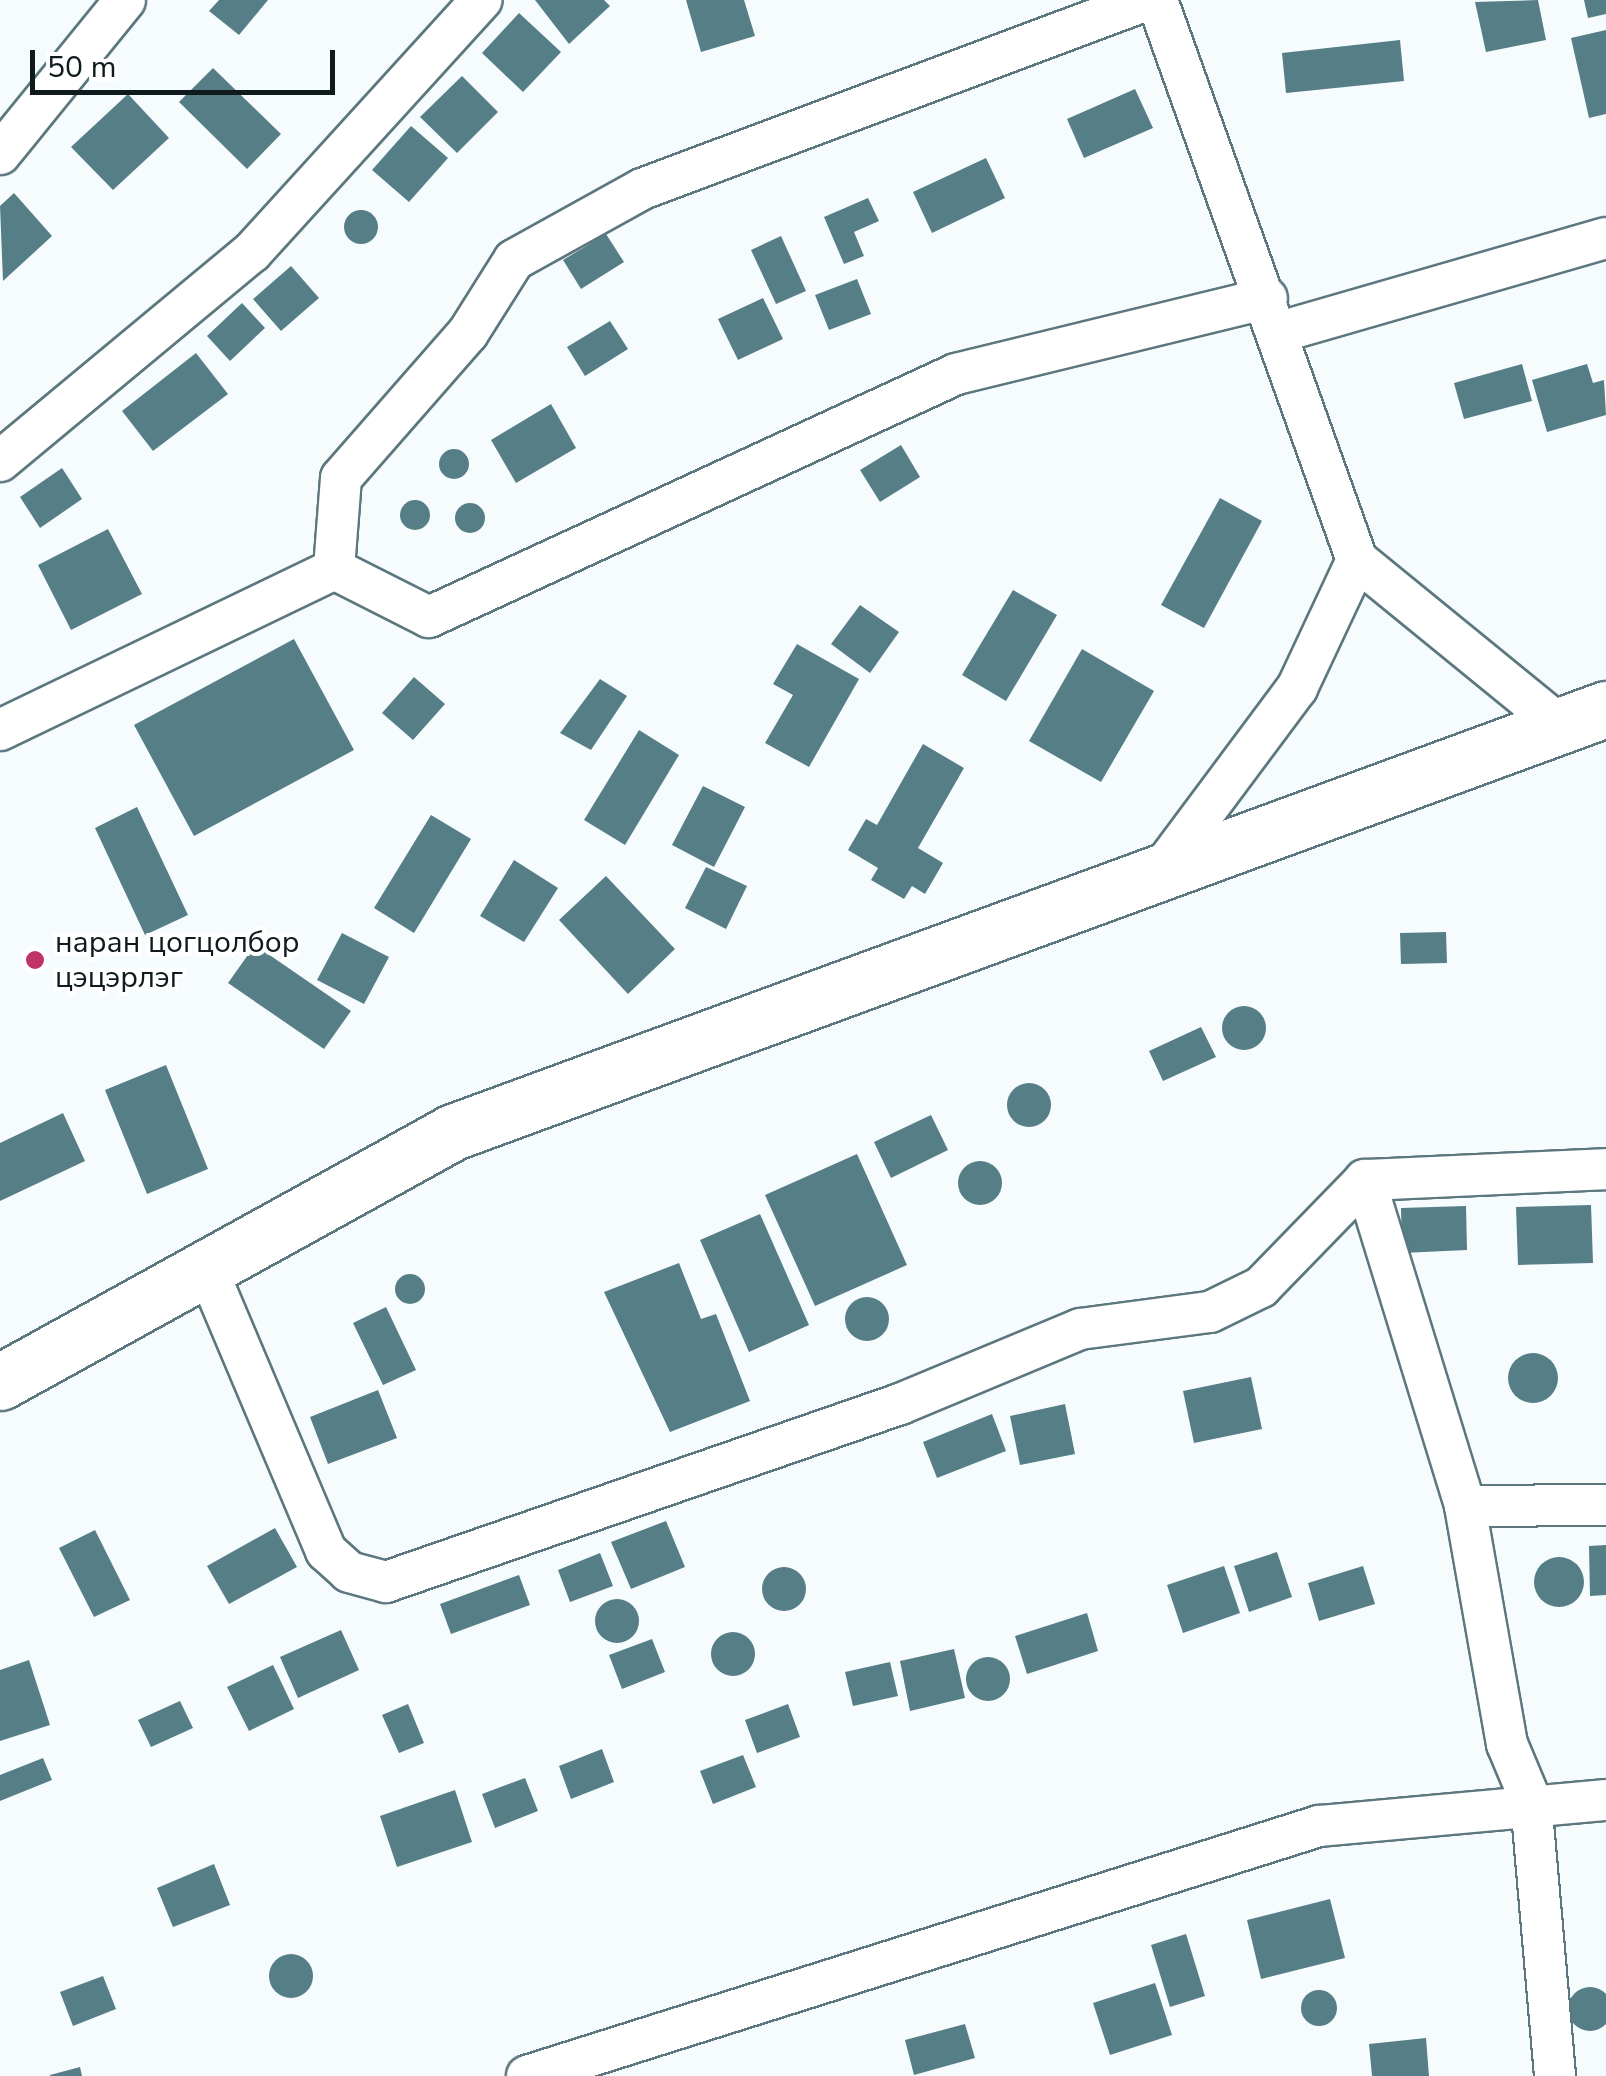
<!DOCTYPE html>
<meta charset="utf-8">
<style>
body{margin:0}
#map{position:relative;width:1606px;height:2076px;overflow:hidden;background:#f6fcfd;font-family:"Nunito Sans",sans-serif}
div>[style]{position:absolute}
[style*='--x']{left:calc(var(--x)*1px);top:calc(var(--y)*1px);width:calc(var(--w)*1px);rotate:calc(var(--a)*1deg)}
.building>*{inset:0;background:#557e87}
.round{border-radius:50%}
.roads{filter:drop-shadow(2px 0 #5c777e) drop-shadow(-2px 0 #5c777e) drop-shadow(0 2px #5c777e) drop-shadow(0 -2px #5c777e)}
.minor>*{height:40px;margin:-20px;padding:0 20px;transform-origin:20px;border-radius:20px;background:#fff}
.secondary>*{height:55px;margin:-27.5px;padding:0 27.5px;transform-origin:27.5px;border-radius:27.5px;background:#fff}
.dots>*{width:28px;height:28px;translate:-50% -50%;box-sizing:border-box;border:5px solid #fff;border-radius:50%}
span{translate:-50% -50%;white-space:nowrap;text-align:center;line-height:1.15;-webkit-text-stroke:8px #fff;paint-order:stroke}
.poi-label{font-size:30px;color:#0f1a1c}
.left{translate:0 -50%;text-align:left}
.scale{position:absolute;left:30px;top:50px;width:305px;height:45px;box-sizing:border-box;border:5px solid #0f1a1c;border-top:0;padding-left:12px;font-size:30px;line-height:35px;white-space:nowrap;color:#0f1a1c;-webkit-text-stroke:8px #fff;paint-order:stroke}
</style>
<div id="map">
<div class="building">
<div style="clip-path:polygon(219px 0,268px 0,239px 35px,209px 11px)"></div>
<div style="clip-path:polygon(535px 0,604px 0,610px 6px,569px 44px)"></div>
<div style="clip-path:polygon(686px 0,744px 0,755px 36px,701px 52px)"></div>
<div style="clip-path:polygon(1538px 0,1546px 40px,1486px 52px,1475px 2px)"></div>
<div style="clip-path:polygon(1584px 0,1606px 0,1606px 14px,1588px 18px)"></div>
<div style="clip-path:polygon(519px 13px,561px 52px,523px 92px,482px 53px)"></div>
<div style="clip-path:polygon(1606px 30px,1606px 114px,1589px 118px,1571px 38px)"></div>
<div style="clip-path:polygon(1400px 40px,1404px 81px,1286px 93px,1282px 53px)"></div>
<div style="clip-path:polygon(213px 68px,281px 134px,247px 169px,179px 102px)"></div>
<div style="clip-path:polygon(462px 76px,498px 112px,457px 153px,420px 117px)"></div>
<div style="clip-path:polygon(1135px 89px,1153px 128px,1084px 158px,1067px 119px)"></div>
<div style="clip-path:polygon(128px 94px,169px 138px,113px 190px,71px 147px)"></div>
<div style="clip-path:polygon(411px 126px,448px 158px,409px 202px,372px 170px)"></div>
<div style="clip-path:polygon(986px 158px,1005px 198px,932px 233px,913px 192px)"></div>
<div style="clip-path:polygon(14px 193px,52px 236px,3px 281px,0 206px)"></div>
<div style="clip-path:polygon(868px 198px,879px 221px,854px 232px,864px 256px,844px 264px,824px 217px)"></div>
<div class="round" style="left:344px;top:210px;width:34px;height:34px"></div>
<div style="clip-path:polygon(606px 234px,624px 262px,581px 289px,563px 260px)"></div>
<div style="clip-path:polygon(781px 236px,806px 291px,776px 304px,751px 250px)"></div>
<div style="clip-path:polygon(291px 266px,319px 298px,281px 331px,253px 299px)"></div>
<div style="clip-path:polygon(857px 279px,871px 314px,829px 330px,815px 295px)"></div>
<div style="clip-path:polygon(763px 298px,783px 339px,738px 360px,718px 319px)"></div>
<div style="clip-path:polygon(242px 303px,265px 328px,230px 361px,207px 336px)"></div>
<div style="clip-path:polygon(610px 321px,628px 349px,585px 376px,567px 347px)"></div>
<div style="clip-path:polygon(196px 353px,228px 394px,153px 451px,122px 411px)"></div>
<div style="clip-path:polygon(1522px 364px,1532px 401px,1464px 419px,1454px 383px)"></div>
<div style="clip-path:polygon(1587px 364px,1593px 383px,1604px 380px,1606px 415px,1547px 432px,1532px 380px)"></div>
<div style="clip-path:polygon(551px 404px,576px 448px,516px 483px,491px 440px)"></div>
<div style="clip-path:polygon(901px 445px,920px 477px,880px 502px,860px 470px)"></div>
<div class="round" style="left:439px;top:449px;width:30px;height:30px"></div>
<div style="clip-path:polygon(62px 468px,82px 499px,40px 528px,20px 497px)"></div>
<div style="clip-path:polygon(1220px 498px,1262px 521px,1204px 628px,1161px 605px)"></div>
<div class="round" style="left:400px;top:500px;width:30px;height:30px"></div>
<div class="round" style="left:455px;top:503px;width:30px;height:30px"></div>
<div style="clip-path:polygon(108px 529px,142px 594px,71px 630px,38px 565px)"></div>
<div style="clip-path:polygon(1013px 590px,1057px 615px,1006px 701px,962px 675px)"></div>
<div style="clip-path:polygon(860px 605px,899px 632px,870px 673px,831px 644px)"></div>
<div style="clip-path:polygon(294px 639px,354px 750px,194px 836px,134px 725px)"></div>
<div style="clip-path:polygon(797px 644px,859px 679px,809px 767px,765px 743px,793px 695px,773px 684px)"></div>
<div style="clip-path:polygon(1082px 649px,1154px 691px,1101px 782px,1029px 741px)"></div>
<div style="clip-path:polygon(414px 677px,445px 704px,413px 740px,382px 713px)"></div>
<div style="clip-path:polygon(600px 679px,627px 696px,591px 750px,560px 733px)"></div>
<div style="clip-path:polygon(639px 730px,679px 755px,625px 845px,584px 820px)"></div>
<div style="clip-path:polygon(923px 744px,964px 768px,918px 848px,943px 863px,925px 894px,912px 886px,904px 899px,871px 880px,878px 868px,848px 850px,866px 819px,877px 825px)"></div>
<div style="clip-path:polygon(703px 786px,745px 807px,714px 867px,672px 845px)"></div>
<div style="clip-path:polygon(137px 807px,188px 915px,145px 935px,95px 828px)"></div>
<div style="clip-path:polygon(431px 815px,471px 839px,414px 933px,374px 908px)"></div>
<div style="clip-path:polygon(514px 860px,558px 888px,524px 942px,480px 916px)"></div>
<div style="clip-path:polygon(706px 867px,747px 886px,726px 929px,685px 908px)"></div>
<div style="clip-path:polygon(606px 876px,675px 949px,628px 994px,559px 920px)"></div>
<div style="clip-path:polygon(1446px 932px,1447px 963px,1401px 964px,1400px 933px)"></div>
<div style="clip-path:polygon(342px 933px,389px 957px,364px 1004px,317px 980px)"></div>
<div style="clip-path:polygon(255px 945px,351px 1011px,324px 1049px,228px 983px)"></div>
<div class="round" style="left:1222px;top:1006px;width:44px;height:44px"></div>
<div style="clip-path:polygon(1201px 1027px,1216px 1057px,1163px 1081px,1149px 1051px)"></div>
<div style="clip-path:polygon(166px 1065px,208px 1169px,147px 1194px,105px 1090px)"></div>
<div class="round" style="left:1007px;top:1083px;width:44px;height:44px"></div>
<div style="clip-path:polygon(63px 1113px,85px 1161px,0 1201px,0 1143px)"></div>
<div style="clip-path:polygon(931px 1115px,948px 1150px,891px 1178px,874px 1142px)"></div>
<div style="clip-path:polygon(857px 1154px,907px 1265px,815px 1306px,765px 1195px)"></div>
<div class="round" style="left:958px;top:1161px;width:44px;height:44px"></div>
<div style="clip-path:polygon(1591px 1205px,1593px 1263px,1518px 1265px,1516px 1207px)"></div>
<div style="clip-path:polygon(1466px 1206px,1467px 1250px,1402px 1253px,1401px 1208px)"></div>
<div style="clip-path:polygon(760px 1214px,809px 1325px,749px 1352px,700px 1240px)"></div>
<div style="clip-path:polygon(679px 1263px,701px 1319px,716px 1314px,750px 1401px,670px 1432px,604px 1292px)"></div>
<div class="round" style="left:395px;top:1274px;width:30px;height:30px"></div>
<div class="round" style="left:845px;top:1297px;width:44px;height:44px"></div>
<div style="clip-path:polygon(386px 1307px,416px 1370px,383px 1385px,353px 1323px)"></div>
<div class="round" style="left:1508px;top:1353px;width:50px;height:50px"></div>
<div style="clip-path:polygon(1251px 1377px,1262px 1429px,1194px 1443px,1183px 1391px)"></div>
<div style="clip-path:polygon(378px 1390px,397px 1438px,328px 1464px,310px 1417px)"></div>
<div style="clip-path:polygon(1065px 1404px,1075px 1454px,1020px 1465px,1010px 1416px)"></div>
<div style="clip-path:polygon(992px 1414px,1006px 1451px,937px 1478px,923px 1442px)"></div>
<div style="clip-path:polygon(666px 1521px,685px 1567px,631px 1589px,611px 1542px)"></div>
<div style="clip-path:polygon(275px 1528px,297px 1567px,229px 1604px,207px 1566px)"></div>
<div style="clip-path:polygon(95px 1530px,130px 1600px,94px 1617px,59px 1548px)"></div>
<div style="clip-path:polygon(1606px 1545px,1606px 1595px,1590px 1596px,1589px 1546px)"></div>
<div style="clip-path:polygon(1277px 1552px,1292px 1597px,1249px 1612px,1234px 1566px)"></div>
<div style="clip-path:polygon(600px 1553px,613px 1586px,570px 1602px,558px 1570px)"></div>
<div class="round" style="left:1534px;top:1557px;width:50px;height:50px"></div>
<div style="clip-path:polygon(1224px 1566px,1240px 1613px,1183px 1633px,1167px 1585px)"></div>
<div style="clip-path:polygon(1363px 1566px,1375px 1604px,1319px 1621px,1308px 1583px)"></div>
<div class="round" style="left:762px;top:1567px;width:44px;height:44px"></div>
<div style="clip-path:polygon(519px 1575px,530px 1605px,451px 1634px,440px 1604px)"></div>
<div class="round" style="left:595px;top:1599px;width:44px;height:44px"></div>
<div style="clip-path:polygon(1087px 1613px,1098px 1651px,1027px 1674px,1015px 1636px)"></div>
<div style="clip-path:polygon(341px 1630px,359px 1670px,298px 1698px,280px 1657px)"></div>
<div class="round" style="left:711px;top:1632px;width:44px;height:44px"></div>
<div style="clip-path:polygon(652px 1639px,665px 1672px,622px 1689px,609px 1655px)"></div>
<div style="clip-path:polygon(954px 1649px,965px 1698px,910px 1711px,900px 1661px)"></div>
<div class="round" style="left:966px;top:1657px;width:44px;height:44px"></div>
<div style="clip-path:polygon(29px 1660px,50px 1725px,0 1741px,0 1670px)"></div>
<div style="clip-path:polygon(890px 1662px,898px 1696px,853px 1706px,845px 1672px)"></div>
<div style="clip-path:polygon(273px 1665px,294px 1709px,249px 1731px,227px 1687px)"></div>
<div style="clip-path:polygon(180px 1701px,193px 1728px,151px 1747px,138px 1720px)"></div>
<div style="clip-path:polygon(408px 1704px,424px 1743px,399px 1753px,382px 1715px)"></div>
<div style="clip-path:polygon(788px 1704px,800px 1737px,757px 1753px,745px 1720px)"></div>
<div style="clip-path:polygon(602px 1749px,614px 1782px,571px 1799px,559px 1766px)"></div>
<div style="clip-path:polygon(743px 1755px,756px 1787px,713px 1804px,700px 1771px)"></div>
<div style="clip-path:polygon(43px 1758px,52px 1780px,0 1801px,0 1775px)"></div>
<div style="clip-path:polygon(525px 1778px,538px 1811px,495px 1828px,482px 1794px)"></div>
<div style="clip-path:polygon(455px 1790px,472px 1842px,397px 1867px,380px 1816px)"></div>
<div style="clip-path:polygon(214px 1864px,230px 1905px,173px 1927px,157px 1888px)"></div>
<div style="clip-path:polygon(1330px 1899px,1345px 1958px,1261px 1979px,1247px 1920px)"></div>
<div style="clip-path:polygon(1186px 1934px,1205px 1996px,1170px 2007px,1151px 1945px)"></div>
<div class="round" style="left:269px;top:1954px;width:44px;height:44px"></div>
<div style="clip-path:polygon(103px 1976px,116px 2009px,73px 2026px,60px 1992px)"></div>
<div style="clip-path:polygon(1155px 1983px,1172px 2035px,1110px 2055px,1093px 2003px)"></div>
<div class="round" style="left:1568px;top:1987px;width:44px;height:44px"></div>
<div class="round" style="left:1301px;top:1990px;width:36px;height:36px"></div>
<div style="clip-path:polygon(965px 2024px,975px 2058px,914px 2075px,905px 2040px)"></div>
<div style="clip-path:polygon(1426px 2038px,1429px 2076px,1372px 2076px,1369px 2044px)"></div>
<div style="clip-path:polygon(80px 2067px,82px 2076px,50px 2076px,50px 2075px)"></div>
</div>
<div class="roads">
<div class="minor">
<div style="--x:1157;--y:0;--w:595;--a:70.35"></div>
<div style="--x:1357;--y:560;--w:261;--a:39.2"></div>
<div style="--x:0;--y:154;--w:198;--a:-50.9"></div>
<div style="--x:1280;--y:332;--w:339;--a:-16.1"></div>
<div style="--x:0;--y:461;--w:327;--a:-39.7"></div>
<div style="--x:252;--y:252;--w:341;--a:-47.7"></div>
<div style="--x:334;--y:569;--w:91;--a:-85.6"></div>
<div style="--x:341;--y:478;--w:193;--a:-48.8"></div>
<div style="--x:468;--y:333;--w:86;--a:-57.8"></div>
<div style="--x:514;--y:260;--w:146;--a:-29"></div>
<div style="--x:642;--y:189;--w:539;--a:-20.52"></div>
<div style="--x:334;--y:569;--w:106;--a:26.8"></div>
<div style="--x:429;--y:617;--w:580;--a:-24.75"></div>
<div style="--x:956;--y:374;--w:320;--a:-13.7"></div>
<div style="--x:0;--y:730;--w:371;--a:-25.7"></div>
<div style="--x:1162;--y:869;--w:226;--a:-53.3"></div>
<div style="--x:1297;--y:688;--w:141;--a:-64.9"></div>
<div style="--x:1365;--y:1180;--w:341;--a:72.9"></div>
<div style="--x:1465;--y:1506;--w:242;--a:80"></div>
<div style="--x:1507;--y:1744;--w:62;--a:67.2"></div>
<div style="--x:1531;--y:1801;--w:276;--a:85"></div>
<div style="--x:204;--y:1262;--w:314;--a:67.1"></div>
<div style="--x:326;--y:1551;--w:31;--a:42"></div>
<div style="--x:349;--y:1572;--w:38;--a:15"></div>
<div style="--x:386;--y:1582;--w:544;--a:-19.1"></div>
<div style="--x:900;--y:1404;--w:195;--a:-22.6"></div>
<div style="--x:1080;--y:1329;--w:131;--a:-7.5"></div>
<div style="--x:1210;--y:1312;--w:57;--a:-26.1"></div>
<div style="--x:1261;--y:1287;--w:149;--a:-45.8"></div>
<div style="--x:1365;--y:1180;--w:241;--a:-2.6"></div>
<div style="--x:1465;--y:1506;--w:141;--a:-0.4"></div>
<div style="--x:527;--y:2076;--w:831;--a:-17.52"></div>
<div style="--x:1319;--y:1826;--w:288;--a:-5.2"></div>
</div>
<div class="secondary">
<div style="--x:0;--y:1382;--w:517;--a:-28.89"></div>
<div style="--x:453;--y:1132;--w:1228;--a:-20.15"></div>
</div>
</div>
<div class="dots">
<div style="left:35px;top:960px;background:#c03366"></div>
</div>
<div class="poi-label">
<span class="left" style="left:55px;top:960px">наран цогцолбор<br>цэцэрлэг</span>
</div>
<div class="scale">50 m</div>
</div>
